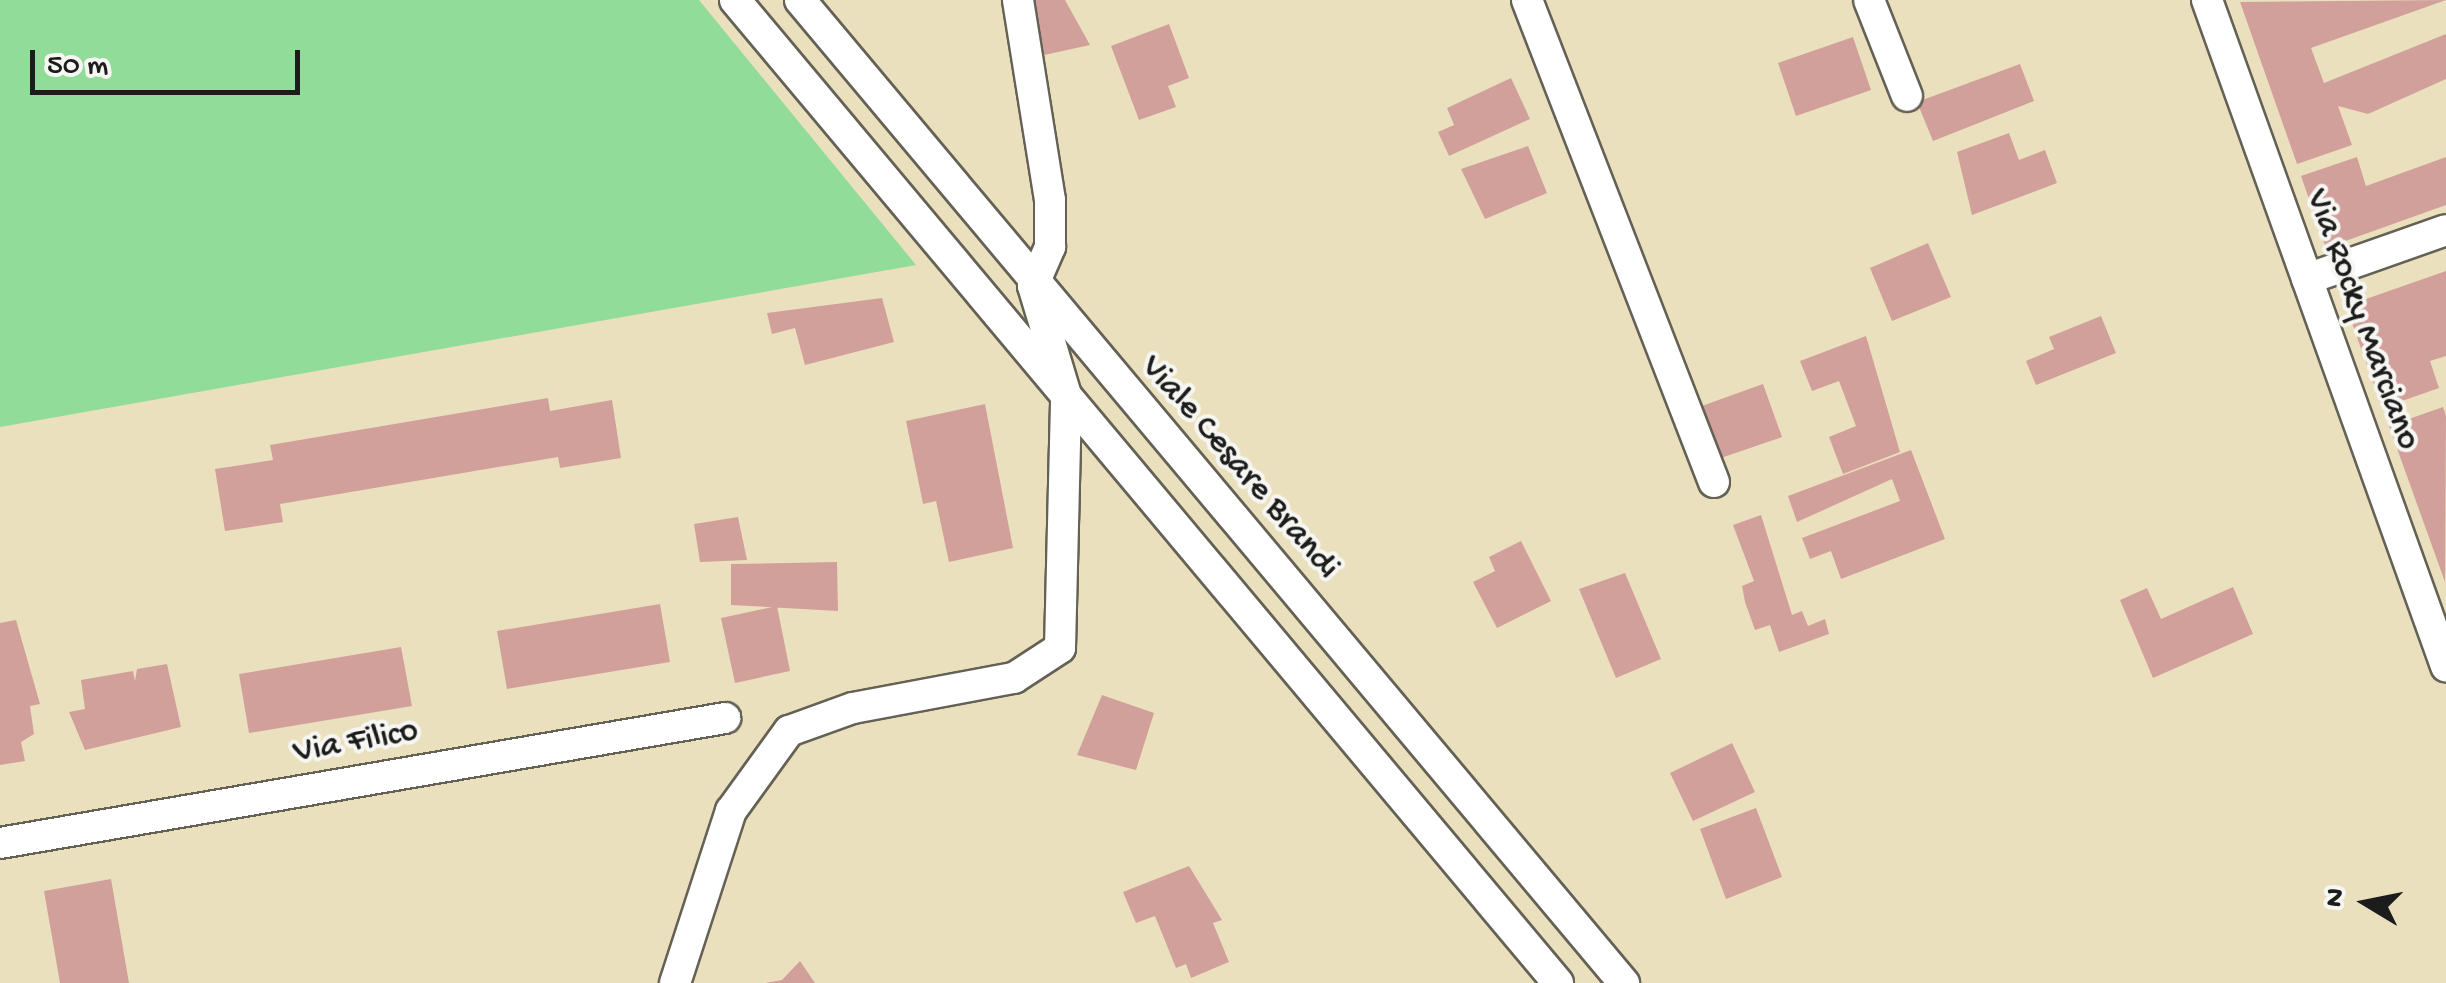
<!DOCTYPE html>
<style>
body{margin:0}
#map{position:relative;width:2446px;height:983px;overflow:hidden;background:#ebe0be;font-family:"Gochi Hand",sans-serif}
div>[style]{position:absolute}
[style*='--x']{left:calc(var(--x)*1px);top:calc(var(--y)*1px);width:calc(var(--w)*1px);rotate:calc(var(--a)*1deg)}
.green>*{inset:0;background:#90dc98}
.building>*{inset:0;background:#d2a09a}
.roads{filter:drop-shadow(2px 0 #646155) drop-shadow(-2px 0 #646155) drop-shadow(0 2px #646155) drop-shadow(0 -2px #646155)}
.street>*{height:30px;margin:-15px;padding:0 15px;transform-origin:15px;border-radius:15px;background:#fff}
span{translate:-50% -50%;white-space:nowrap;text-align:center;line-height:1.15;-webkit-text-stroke:8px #f6f6f2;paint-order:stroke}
.street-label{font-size:35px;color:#1c1c1c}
.north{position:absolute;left:2316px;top:853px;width:100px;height:100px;-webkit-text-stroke:8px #f6f6f2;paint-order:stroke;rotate:280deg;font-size:28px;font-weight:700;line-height:40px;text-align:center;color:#1c1c1c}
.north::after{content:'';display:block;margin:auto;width:35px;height:45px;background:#1c1c1c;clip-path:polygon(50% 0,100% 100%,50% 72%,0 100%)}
.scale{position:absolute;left:30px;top:50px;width:270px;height:45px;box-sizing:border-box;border:5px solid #1c1c1c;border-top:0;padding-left:12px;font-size:30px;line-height:35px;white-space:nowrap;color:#1c1c1c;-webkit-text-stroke:8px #f6f6f2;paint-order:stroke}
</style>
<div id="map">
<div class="green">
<div style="clip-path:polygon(0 0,699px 0,916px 265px,0 427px)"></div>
</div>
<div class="building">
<div style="clip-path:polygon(1030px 0,1065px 0,1090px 45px,1035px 57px)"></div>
<div style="clip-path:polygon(2446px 0,2311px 48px,2324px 83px,2446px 34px,2446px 79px,2368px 114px,2338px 106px,2352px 145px,2297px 164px,2240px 2px)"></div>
<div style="clip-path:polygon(1169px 24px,1189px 78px,1168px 86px,1176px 107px,1139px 120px,1111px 46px)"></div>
<div style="clip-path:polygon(1853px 37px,1871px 90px,1796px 116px,1778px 63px)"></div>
<div style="clip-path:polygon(2020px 64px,2034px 101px,1933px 141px,1917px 102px)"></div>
<div style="clip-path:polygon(1511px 78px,1530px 119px,1449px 156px,1438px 132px,1454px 125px,1447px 108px)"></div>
<div style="clip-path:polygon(2009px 133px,2019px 160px,2045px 150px,2057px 183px,1972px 215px,1957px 152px)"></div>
<div style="clip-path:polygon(1528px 146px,1547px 193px,1485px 219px,1461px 169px)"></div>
<div style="clip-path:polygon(2357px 157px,2366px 186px,2446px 157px,2446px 205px,2326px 248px,2301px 176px)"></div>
<div style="clip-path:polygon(1928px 243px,1951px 297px,1892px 321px,1870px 268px)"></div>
<div style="clip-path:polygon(2446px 271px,2446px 356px,2430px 361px,2439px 388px,2382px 408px,2346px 306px)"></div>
<div style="clip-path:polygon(882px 298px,894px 342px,805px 365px,795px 328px,772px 334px,767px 313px)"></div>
<div style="clip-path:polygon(2101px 316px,2116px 353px,2036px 385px,2026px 361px,2054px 349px,2049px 337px)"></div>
<div style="clip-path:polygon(1866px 336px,1900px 452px,1843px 474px,1829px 437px,1856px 426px,1839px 381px,1812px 391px,1800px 361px)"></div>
<div style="clip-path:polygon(1763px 384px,1782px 437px,1718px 459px,1699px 407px)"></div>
<div style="clip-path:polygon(548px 398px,550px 411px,612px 400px,621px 458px,560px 468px,558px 457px,280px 504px,283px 522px,225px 531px,215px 469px,273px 460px,270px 445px)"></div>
<div style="clip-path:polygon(985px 404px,1013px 548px,949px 562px,936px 501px,923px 504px,906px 421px)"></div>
<div style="clip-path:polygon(2443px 407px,2446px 416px,2445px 582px,2389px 426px)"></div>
<div style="clip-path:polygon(1911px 450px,1945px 539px,1841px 579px,1831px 551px,1810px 559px,1802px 538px,1900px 501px,1892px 479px,1797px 522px,1788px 496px)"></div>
<div style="clip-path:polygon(1761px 515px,1792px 615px,1802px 611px,1808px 626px,1825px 619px,1829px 634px,1779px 652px,1770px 625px,1755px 630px,1745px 602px,1742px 586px,1754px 581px,1733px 525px)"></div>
<div style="clip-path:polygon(738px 517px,747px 560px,700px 562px,694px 524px)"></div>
<div style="clip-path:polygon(1521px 541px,1551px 601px,1497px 628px,1473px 582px,1495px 571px,1489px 557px)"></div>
<div style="clip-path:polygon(837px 562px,838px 611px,731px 605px,731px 564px)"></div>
<div style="clip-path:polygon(1625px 573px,1661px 659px,1616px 678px,1579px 589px)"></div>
<div style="clip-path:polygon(2233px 587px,2253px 634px,2153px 678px,2120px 600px,2147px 588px,2161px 619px)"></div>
<div style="clip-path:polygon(660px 604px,670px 662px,507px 689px,497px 631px)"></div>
<div style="clip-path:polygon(777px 606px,790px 671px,735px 683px,721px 618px)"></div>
<div style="clip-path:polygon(16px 620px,40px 704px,30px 706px,34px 734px,21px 742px,25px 761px,0 765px,0 623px)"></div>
<div style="clip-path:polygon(401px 647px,412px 706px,249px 733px,239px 674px)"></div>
<div style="clip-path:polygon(167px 664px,181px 727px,85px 750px,69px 712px,85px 709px,81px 680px,133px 671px,135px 681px,137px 669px)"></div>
<div style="clip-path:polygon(1102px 695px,1154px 713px,1136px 770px,1077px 755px)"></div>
<div style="clip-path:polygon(1732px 743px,1755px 792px,1693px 821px,1670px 773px)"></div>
<div style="clip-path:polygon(1756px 808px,1782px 877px,1726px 899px,1700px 829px)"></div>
<div style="clip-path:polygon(1189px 866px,1222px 920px,1213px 923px,1229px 962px,1191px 978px,1186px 964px,1176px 968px,1155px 916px,1136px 923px,1123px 892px)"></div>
<div style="clip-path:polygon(111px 879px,129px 983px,60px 983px,44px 891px)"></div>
<div style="clip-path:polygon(800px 961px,815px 983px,765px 983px,782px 980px)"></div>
</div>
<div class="roads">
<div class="street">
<div style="--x:735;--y:0;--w:1282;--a:50.06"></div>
<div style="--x:800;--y:0;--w:1283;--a:50.03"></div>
<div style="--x:1527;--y:0;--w:517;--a:68.8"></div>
<div style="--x:1869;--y:0;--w:103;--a:68.4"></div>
<div style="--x:2207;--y:0;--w:708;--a:70.26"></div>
<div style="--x:2307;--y:279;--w:147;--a:-19.4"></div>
<div style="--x:0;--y:843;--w:736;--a:-9.78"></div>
<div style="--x:675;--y:983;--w:181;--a:-72"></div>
<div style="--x:731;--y:811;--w:99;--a:-54.1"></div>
<div style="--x:789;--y:731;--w:68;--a:-19.8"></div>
<div style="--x:853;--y:708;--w:164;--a:-10.6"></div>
<div style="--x:1014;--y:678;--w:55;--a:-33.1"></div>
<div style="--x:1060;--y:648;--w:253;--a:-88.6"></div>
<div style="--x:1066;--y:395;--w:114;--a:-106.8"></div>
<div style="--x:1033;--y:286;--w:43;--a:-66.4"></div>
<div style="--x:1050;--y:247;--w:47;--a:-90"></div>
<div style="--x:1050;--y:200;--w:203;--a:-99.1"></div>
</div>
</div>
<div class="street-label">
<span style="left:2361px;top:320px;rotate:70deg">Via Rocky Marciano</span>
<span style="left:1239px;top:468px;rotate:49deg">Viale Cesare Brandi</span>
<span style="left:356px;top:743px;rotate:-10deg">Via Filico</span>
</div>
<div class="north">N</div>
<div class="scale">50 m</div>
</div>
